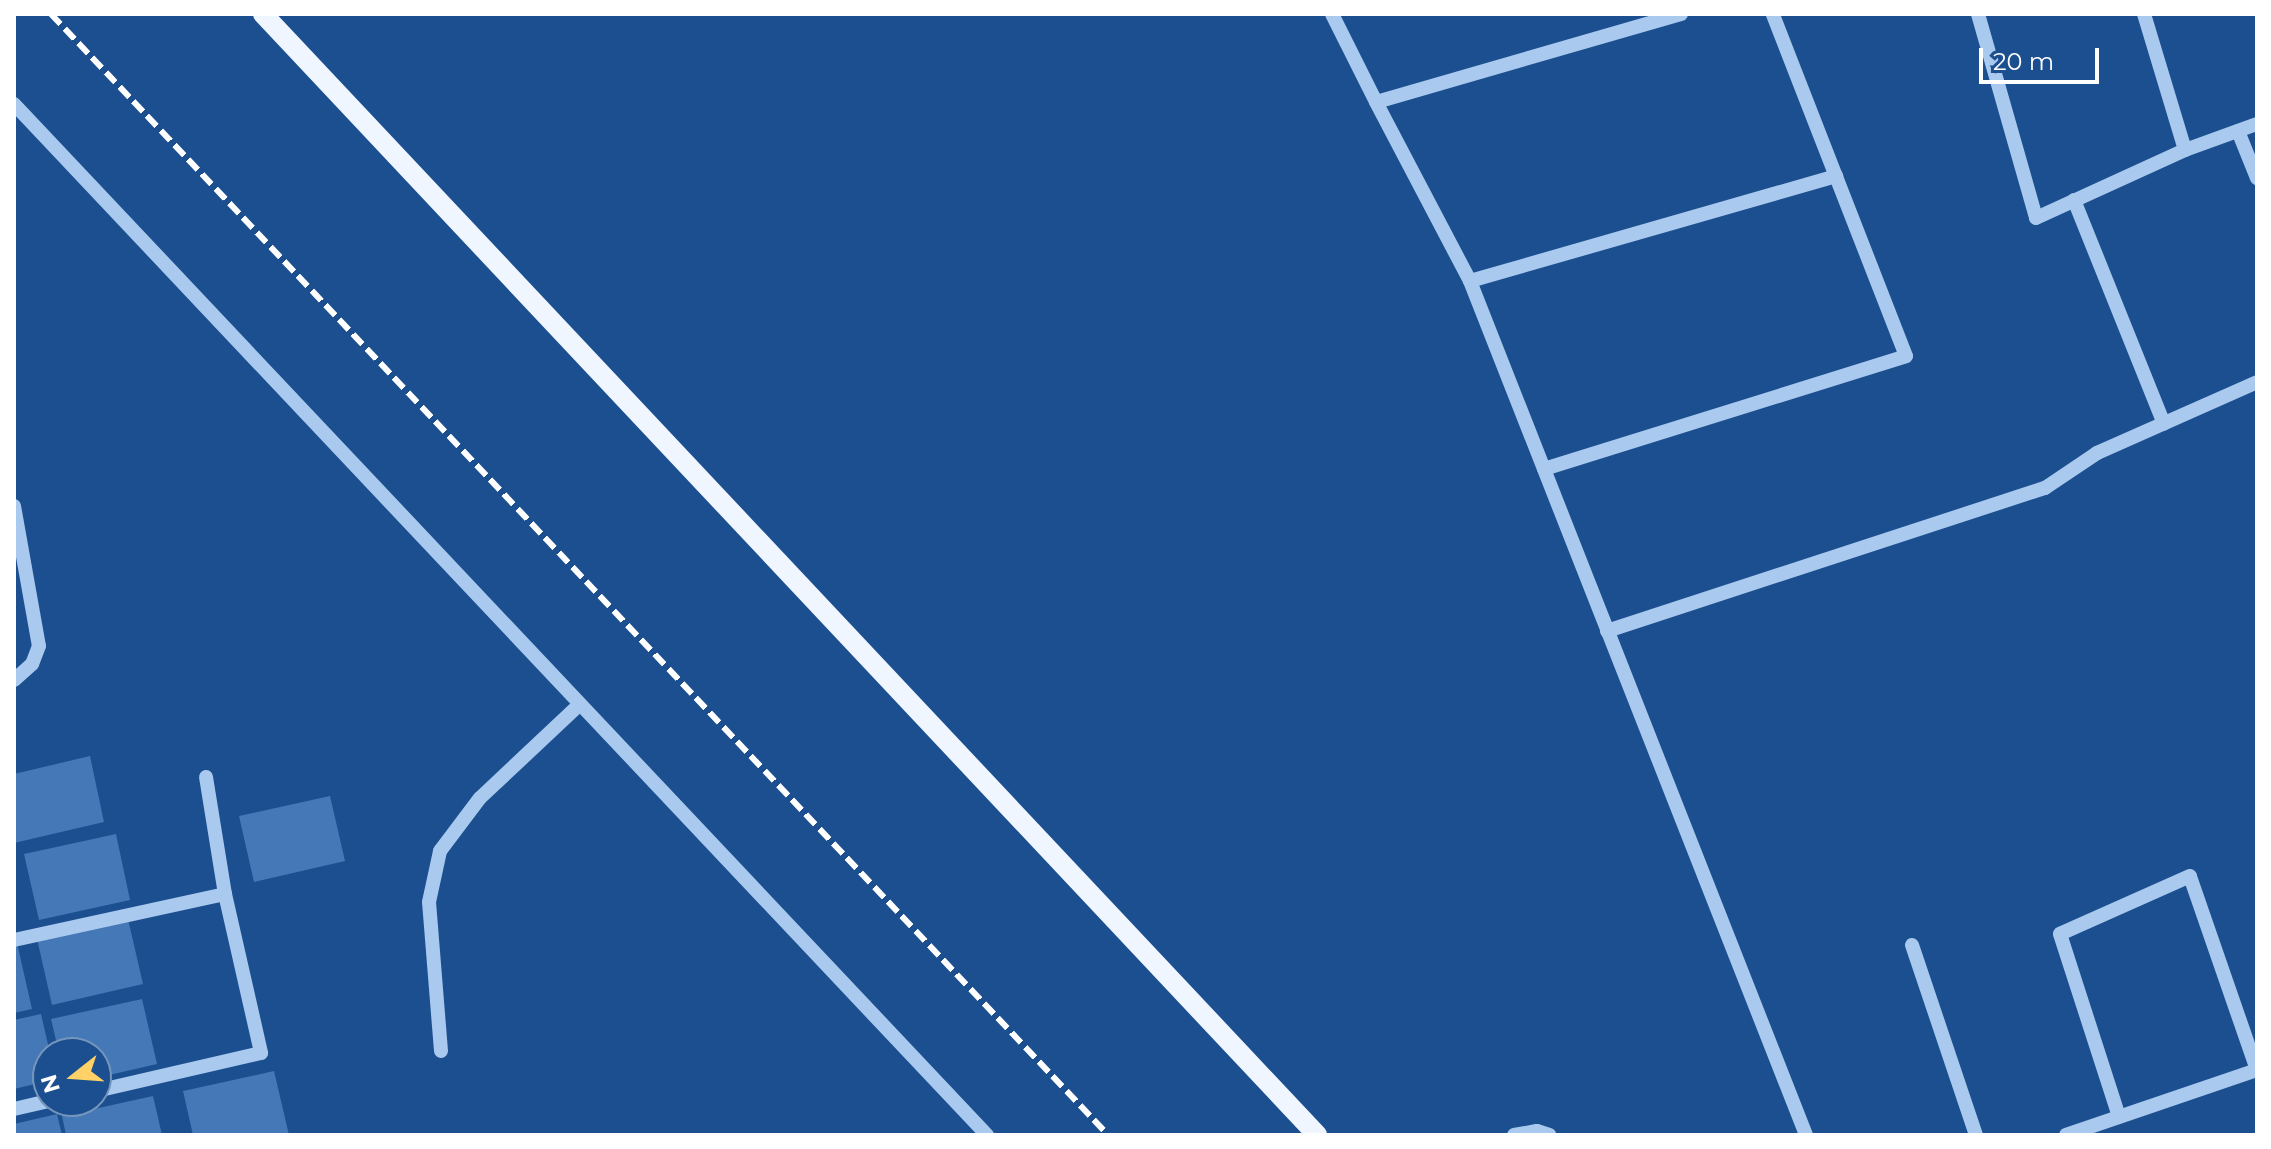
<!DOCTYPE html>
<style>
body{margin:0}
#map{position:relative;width:2271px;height:1149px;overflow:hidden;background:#1b4f8f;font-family:Montserrat,sans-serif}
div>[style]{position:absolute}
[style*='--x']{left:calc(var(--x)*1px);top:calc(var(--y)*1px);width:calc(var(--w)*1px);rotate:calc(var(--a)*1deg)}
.building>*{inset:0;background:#4478b7}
.minor>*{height:14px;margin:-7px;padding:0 7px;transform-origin:7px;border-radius:7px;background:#a9c9ee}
.major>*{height:20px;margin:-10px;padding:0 10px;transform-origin:10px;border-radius:10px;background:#f0f6ff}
.rail>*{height:6px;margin-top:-3px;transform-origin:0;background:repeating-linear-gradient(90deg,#fff 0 14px,transparent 0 20px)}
span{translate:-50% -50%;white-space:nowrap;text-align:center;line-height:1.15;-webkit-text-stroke:8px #1b4f8f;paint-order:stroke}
.frame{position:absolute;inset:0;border:16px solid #fff;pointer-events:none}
.north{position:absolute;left:32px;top:1037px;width:80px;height:80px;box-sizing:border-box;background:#1b4f8f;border:2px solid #7695bc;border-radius:50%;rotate:253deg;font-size:22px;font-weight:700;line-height:32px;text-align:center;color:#fff}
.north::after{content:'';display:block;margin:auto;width:28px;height:36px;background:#ffd166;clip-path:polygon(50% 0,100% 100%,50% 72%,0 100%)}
.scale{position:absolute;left:1979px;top:48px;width:120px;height:36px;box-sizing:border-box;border:4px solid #fff;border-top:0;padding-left:10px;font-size:24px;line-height:28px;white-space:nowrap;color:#fff;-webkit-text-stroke:6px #1b4f8f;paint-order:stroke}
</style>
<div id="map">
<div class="building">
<div style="clip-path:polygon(90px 756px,104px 822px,14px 843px,14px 774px)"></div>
<div style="clip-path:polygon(330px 796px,345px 861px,254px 882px,239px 816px)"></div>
<div style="clip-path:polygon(116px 834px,130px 900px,39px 920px,24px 854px)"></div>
<div style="clip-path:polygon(128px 919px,143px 984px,52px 1005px,37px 939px)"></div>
<div style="clip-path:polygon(17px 943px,32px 1009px,14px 1013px,14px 944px)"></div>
<div style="clip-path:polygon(142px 999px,157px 1064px,96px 1078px,96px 1053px,59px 1053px,51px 1019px)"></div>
<div style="clip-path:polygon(41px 1014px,50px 1053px,48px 1081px,14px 1089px,14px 1020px)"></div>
<div style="clip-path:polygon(274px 1071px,289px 1135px,193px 1135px,183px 1091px)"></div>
<div style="clip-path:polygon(153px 1096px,162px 1135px,66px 1135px,62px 1116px)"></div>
<div style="clip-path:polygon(57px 1114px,62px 1135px,14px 1135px,14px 1124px)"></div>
</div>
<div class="minor">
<div style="--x:1332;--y:14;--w:98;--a:63.4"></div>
<div style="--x:1681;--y:14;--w:317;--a:163.9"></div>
<div style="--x:1376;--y:102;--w:202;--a:62.3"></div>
<div style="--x:1470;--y:281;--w:918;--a:68.52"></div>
<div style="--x:1978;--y:14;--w:212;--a:74.1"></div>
<div style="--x:2036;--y:218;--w:164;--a:-24.5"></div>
<div style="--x:2144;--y:14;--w:142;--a:73.2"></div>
<div style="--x:2185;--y:150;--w:77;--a:-19.9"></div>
<div style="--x:14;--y:104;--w:1418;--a:46.66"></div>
<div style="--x:2238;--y:131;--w:51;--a:68"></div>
<div style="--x:2074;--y:200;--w:241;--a:68.1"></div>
<div style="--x:1470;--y:281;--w:381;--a:-16"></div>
<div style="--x:1544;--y:469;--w:379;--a:-17.3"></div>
<div style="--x:1906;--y:356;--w:367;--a:-111.3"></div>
<div style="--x:14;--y:506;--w:142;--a:79.9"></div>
<div style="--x:39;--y:646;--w:19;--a:111"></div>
<div style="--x:32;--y:664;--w:24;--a:138"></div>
<div style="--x:1607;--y:631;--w:461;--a:-18.1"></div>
<div style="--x:2045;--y:488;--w:63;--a:-33.9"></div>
<div style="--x:2097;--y:453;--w:175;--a:-23.9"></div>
<div style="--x:206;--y:777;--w:119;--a:80.8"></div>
<div style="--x:14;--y:940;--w:216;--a:-12.3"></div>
<div style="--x:225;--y:894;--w:163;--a:77.2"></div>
<div style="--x:261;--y:1053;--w:169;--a:167"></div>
<div style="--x:1912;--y:945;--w:200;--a:71.4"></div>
<div style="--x:441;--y:1051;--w:149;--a:-94.6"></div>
<div style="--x:429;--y:902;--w:52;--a:-77.8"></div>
<div style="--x:440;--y:851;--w:66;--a:-53"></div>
<div style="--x:480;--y:798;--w:137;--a:-43.2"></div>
<div style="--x:14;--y:1109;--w:37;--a:-13"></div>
<div style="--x:1514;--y:1135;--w:23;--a:-10"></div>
<div style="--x:1537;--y:1131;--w:13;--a:18"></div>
<div style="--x:2066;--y:1135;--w:202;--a:-18.8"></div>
<div style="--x:2257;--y:1070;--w:205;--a:-109.1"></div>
<div style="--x:2190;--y:876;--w:142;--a:156"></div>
<div style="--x:2060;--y:934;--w:192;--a:72.1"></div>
</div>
<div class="major">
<div style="--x:263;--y:14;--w:1539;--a:46.76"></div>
</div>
<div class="rail">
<div style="--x:51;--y:14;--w:1541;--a:46.68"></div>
</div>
<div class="frame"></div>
<div class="north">N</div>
<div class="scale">20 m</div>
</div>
